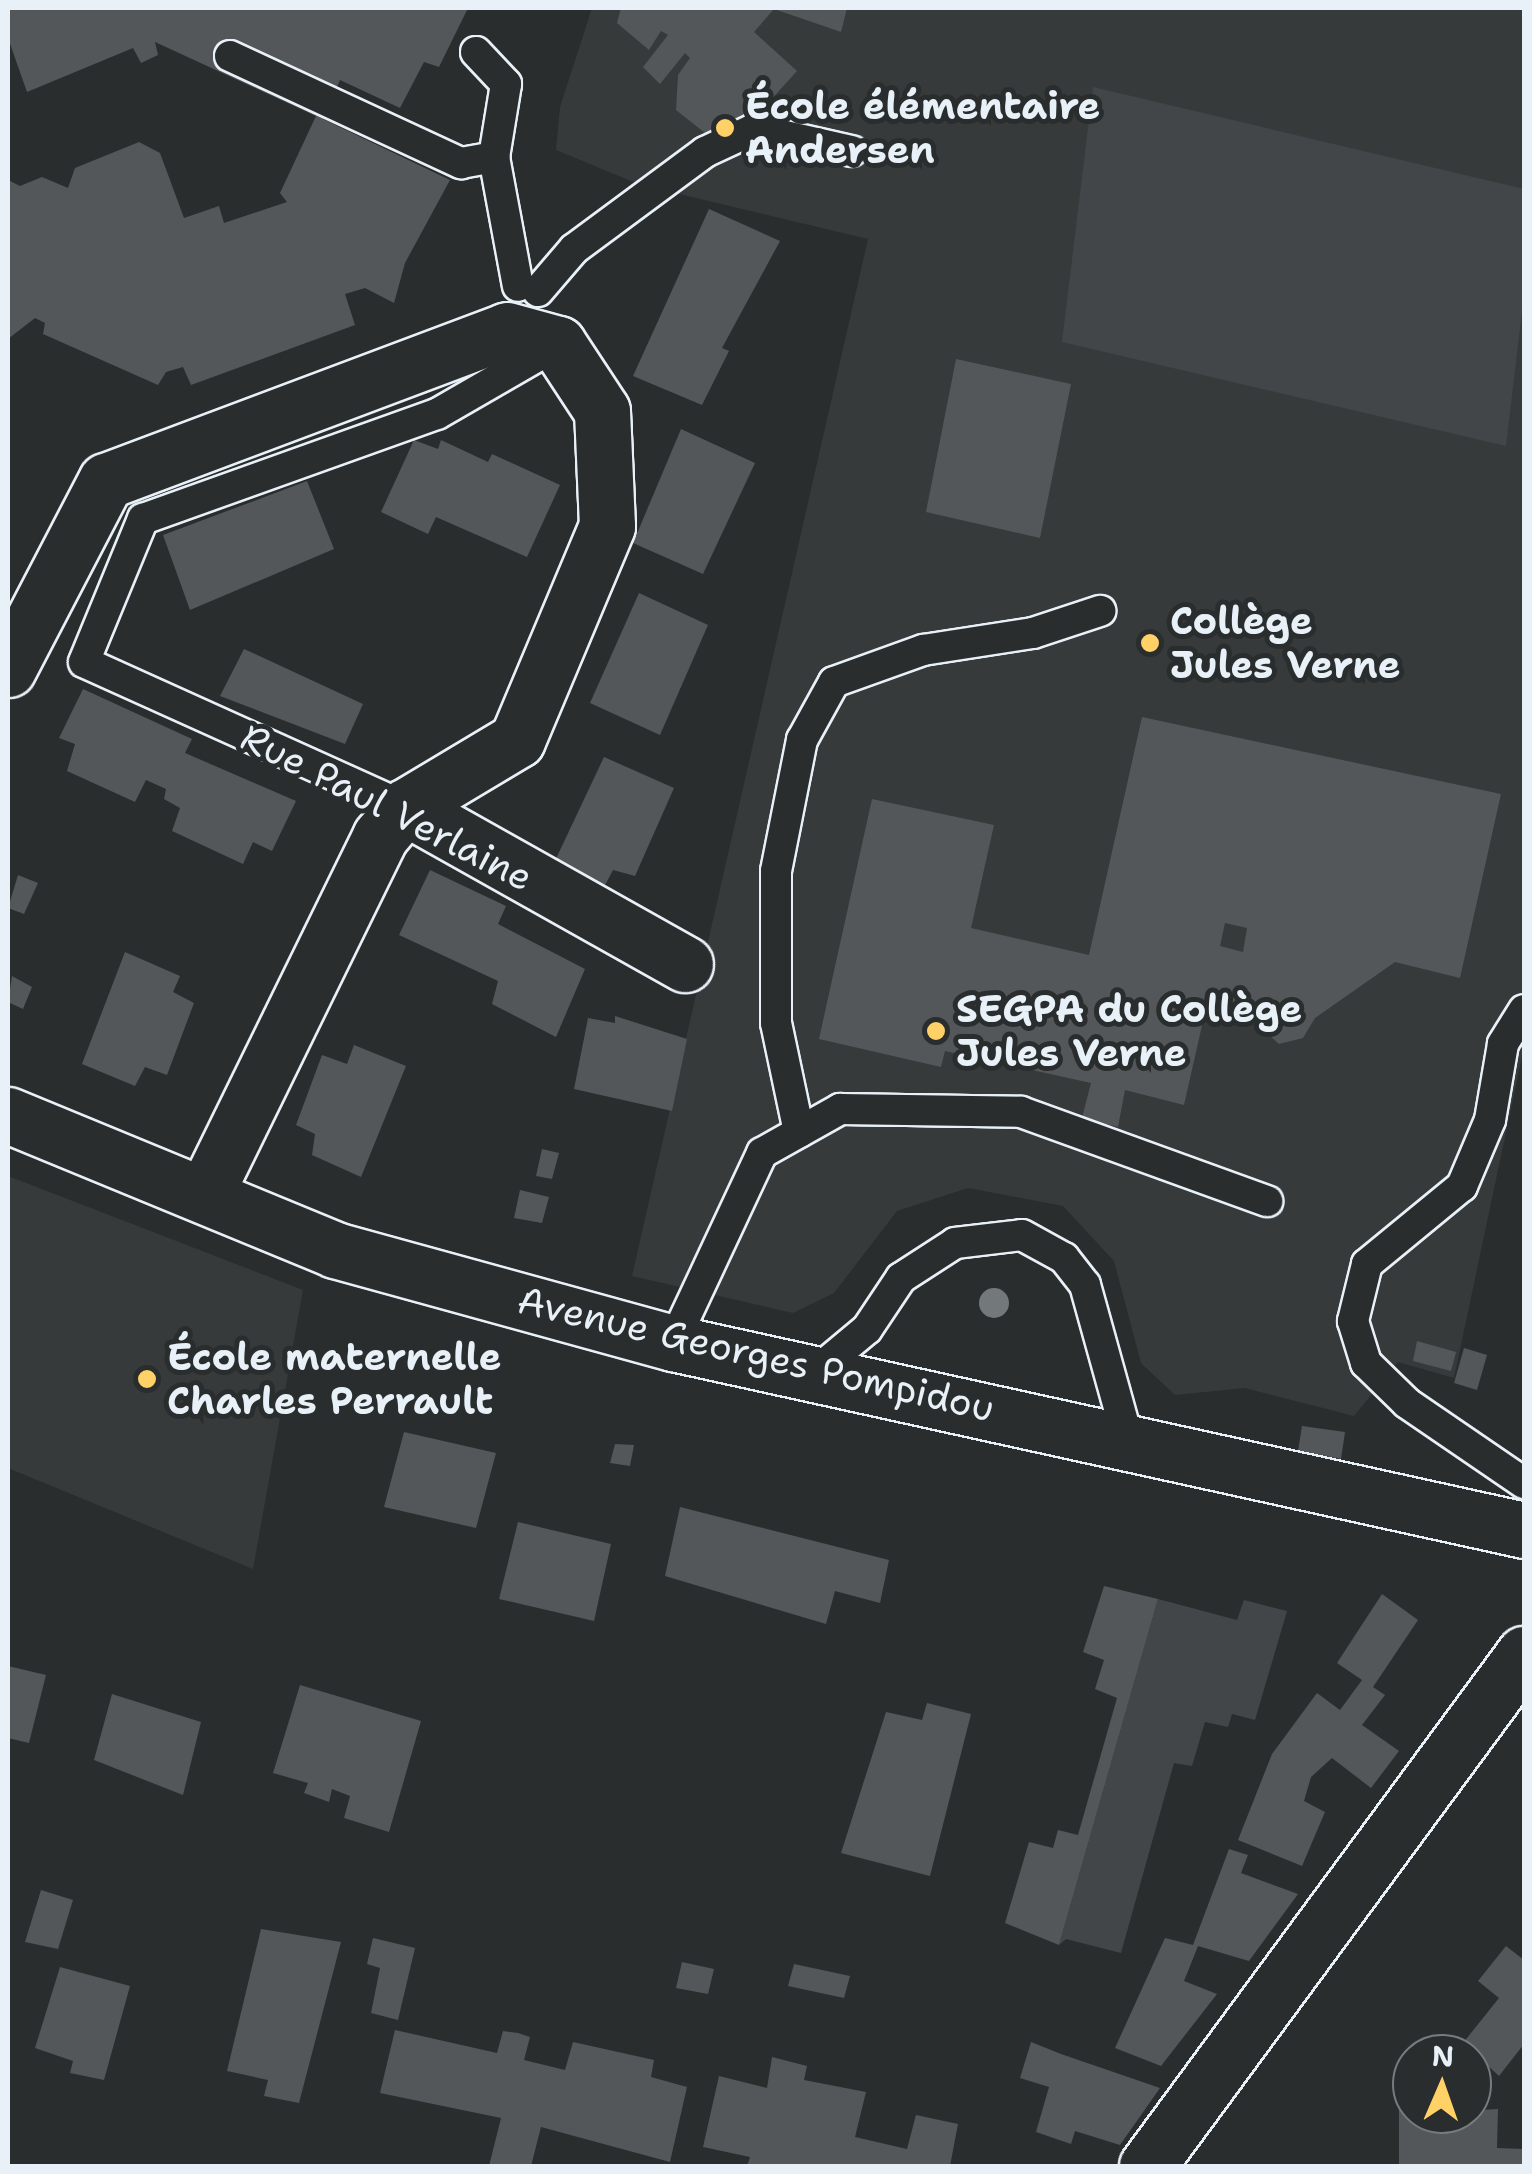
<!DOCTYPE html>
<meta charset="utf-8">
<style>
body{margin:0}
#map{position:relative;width:1532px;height:2174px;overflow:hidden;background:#2a2d2e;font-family:"Shantell Sans",sans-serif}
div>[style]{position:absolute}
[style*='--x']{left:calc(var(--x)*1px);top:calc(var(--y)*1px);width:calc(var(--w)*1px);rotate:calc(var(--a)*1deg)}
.built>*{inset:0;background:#363a3b}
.green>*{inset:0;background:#424648}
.building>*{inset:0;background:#535759}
.roads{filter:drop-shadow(2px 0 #e8f1f8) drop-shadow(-2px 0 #e8f1f8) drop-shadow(0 2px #e8f1f8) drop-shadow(0 -2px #e8f1f8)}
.lane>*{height:30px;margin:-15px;padding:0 15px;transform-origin:15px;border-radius:15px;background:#2a2d2e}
.street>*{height:55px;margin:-27.5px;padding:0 27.5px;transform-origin:27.5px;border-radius:27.5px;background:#2a2d2e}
.secondary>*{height:55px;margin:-27.5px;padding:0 27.5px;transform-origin:27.5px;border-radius:27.5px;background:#2a2d2e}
.trees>*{width:30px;height:30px;margin:-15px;border-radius:50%;background:#73787b}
.dots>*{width:28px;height:28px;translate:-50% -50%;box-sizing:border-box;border:5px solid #2a2d2e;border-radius:50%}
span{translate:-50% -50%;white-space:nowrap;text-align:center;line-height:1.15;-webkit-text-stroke:10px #2a2d2e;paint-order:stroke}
.poi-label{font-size:38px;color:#e8f1f8;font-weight:700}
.left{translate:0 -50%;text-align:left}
.street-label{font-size:38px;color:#e8f1f8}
.frame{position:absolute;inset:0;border:10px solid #e8f1f8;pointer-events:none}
.north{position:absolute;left:1392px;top:2034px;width:100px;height:100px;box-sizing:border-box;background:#2a2d2e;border:2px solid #767b7f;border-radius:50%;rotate:2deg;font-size:28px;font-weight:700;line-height:40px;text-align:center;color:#e8f1f8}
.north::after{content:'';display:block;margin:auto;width:35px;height:45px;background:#ffd166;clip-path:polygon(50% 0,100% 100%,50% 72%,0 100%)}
</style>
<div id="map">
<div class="built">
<div style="clip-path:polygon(592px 8px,1524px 8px,1524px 1047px,1454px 1378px,1398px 1362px,1354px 1416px,1245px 1388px,1175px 1395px,1141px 1363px,1114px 1261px,1063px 1206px,968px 1188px,897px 1211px,834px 1293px,793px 1313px,632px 1276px,868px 239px,638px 184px,556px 150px,560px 107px)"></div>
<div style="clip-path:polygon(8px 1176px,303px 1290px,253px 1569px,8px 1468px)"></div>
</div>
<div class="green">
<div style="clip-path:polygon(1093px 87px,1524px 189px,1524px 294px,1506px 446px,1062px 342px)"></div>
<div style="clip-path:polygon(1158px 1599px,1237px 1620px,1244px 1600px,1287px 1611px,1255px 1720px,1232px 1714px,1228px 1727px,1205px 1722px,1192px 1766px,1174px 1763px,1121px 1953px,1066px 1939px,1059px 1945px)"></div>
</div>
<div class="building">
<div style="clip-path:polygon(8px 8px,468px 8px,439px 67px,424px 62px,400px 108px,340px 80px,323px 119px,450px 180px,405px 263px,394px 303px,365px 288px,345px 294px,355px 325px,191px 385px,183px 367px,166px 372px,158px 385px,43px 334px,45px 323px,35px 318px,8px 339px,8px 180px,20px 186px,42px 177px,68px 188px,75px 168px,139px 142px,160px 153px,184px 218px,219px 206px,224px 223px,287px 202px,280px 193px,316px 116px,155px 42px,158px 55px,141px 63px,133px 48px,27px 92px,8px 38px)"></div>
<div style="clip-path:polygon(621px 8px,847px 8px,841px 32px,774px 9px,754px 32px,797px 71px,748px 125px,710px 137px,676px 110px,678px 75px,690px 58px,685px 53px,660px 84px,643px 67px,668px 35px,661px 31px,649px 50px,617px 23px)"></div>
<div style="clip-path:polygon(709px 209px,780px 241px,722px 348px,729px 351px,702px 405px,633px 376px)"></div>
<div style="clip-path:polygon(956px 359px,1071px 384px,1040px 538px,926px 512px)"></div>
<div style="clip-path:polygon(681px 429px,755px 463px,703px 574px,633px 543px)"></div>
<div style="clip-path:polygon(414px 440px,438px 449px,441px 440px,488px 462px,492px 454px,560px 485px,527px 557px,436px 517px,428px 534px,381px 512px)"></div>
<div style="clip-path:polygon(307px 481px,334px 549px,190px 610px,163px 535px)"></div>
<div style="clip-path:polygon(639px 593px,708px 625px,660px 735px,590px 703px)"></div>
<div style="clip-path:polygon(244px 649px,363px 704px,345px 744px,220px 696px)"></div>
<div style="clip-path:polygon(83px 689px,192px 739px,185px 753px,296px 801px,272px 851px,253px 842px,243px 864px,172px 831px,180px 808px,164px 799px,166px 789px,146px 780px,135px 802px,67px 771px,75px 744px,59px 738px)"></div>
<div style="clip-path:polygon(evenodd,1142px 717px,1501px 794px,1460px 978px,1395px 962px,1315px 1018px,1303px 1038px,1279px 1044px,1249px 1017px,1229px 1015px,1230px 1002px,1208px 999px,1184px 1105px,1125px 1090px,1118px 1127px,1082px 1118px,1091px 1083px,945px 1051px,941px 1067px,819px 1039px,872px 799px,994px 825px,971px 928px,1089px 955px,1142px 717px,1225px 923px,1247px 928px,1243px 952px,1220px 946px,1225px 923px)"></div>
<div style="clip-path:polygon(604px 757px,674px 788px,635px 876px,613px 870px,604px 887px,553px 865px)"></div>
<div style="clip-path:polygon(430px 870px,506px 906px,498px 924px,585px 969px,556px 1037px,492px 1004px,498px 981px,399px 935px)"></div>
<div style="clip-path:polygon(18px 875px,38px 883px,24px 914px,8px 908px)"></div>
<div style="clip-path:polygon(125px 952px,180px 976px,173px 992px,194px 1003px,167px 1075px,145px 1067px,135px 1086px,82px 1064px)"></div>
<div style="clip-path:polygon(12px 976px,32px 987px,23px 1009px,8px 1002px)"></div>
<div style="clip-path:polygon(615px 1016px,687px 1039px,672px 1111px,574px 1089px,588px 1018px,615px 1023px)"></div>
<div style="clip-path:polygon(354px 1045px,406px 1066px,361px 1177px,312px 1155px,315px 1134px,296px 1125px,322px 1055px,347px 1064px)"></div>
<div style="clip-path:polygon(542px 1149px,559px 1153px,552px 1179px,536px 1176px)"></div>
<div style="clip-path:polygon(520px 1190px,549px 1197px,542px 1223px,514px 1218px)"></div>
<div style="clip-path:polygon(1417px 1341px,1456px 1352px,1451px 1371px,1413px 1361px)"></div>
<div style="clip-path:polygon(1464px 1348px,1487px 1355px,1477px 1390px,1454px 1383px)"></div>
<div style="clip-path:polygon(1302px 1426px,1345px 1432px,1341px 1459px,1298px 1451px)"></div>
<div style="clip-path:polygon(404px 1432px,496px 1453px,476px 1528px,384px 1507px)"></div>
<div style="clip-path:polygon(615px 1444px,634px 1445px,630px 1466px,610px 1463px)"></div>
<div style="clip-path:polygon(680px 1507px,889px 1560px,880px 1603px,835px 1591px,826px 1624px,665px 1576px)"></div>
<div style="clip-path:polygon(518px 1522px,611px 1544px,594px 1621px,499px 1599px)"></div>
<div style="clip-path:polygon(1104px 1586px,1158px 1599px,1059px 1945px,1005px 1923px,1029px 1842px,1053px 1848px,1058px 1830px,1078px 1835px,1117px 1698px,1095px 1689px,1104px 1660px,1083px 1652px)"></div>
<div style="clip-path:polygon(1382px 1594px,1418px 1620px,1373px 1687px,1385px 1695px,1362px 1725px,1399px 1751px,1371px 1788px,1332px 1758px,1311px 1777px,1304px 1801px,1325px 1812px,1302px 1866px,1238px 1840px,1272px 1754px,1317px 1693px,1340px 1710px,1362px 1680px,1337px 1663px)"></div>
<div style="clip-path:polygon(8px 1666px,46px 1675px,29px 1743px,8px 1738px)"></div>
<div style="clip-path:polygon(300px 1685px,421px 1721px,389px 1832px,344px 1818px,350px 1796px,332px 1789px,329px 1802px,304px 1793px,308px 1783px,273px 1773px)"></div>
<div style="clip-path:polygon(112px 1694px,201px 1722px,183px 1795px,94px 1760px)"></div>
<div style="clip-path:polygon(927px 1703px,971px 1714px,930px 1876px,841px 1853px,886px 1712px,922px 1720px)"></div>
<div style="clip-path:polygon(1229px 1849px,1248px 1855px,1241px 1873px,1298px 1894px,1249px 1961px,1198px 1946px,1184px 1981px,1217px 1994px,1161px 2066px,1115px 2048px,1165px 1938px,1193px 1945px)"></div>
<div style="clip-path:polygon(41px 1890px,73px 1900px,58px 1949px,25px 1942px)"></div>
<div style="clip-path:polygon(261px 1929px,341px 1942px,299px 2103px,264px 2096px,268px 2080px,227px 2071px)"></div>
<div style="clip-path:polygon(373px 1938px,415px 1948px,398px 2020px,371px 2013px,380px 1968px,367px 1964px)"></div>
<div style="clip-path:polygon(1506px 1946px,1524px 1960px,1524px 2044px,1499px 2076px,1463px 2043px,1499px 1998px,1478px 1981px)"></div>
<div style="clip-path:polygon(682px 1962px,714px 1969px,708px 1994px,676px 1988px)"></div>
<div style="clip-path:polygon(794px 1964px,850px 1976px,844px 1998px,788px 1986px)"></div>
<div style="clip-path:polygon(60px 1967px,130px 1986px,104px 2080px,70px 2073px,73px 2061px,35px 2048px)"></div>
<div style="clip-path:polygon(395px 2030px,497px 2053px,503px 2031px,518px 2033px,530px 2037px,524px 2060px,565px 2070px,573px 2042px,654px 2060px,651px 2077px,687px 2087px,670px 2162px,541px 2127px,531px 2166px,489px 2166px,501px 2118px,380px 2093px)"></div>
<div style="clip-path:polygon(1031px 2042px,1061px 2054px,1160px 2088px,1120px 2145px,1075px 2131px,1071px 2144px,1036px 2132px,1049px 2087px,1020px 2078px)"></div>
<div style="clip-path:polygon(772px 2057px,807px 2066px,804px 2080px,866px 2092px,855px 2137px,907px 2149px,916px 2115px,958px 2124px,950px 2166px,747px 2166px,750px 2157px,703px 2147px,719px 2076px,767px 2088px)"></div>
<div style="clip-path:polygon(1399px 2105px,1412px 2106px,1412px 2114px,1498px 2109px,1497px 2148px,1523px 2149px,1523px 2166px,1399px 2166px)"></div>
</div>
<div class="roads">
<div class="lane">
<div style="--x:476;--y:52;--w:44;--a:46.8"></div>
<div style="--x:506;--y:84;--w:74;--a:99.3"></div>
<div style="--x:494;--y:157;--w:131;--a:79.5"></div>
<div style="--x:230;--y:56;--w:255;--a:24.9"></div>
<div style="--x:461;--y:163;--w:34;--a:-10"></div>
<div style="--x:538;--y:291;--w:55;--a:-49.4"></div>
<div style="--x:574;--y:249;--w:163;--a:-36.5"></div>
<div style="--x:705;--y:152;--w:54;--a:-25.1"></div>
<div style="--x:754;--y:129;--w:100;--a:12.7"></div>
<div style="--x:405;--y:807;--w:352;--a:-155.7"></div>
<div style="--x:84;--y:662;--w:155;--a:-67.6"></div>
<div style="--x:143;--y:519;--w:312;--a:-19.7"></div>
<div style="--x:437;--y:414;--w:140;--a:-30"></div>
<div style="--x:1524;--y:1010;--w:40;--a:122"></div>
<div style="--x:1503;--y:1044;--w:77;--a:99.7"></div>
<div style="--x:1490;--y:1120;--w:72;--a:113"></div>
<div style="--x:1462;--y:1186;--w:123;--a:140.6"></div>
<div style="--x:1367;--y:1264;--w:59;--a:103.8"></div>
<div style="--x:1353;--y:1321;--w:44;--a:72.8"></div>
<div style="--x:1366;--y:1363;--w:57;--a:44.3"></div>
<div style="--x:1407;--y:1403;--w:142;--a:34.4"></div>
<div style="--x:799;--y:1132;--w:111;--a:-101.9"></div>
<div style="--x:776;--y:1023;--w:152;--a:-90"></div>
<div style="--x:776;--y:871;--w:134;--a:-78.8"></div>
<div style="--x:802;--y:740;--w:66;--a:-61.1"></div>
<div style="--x:834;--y:682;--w:95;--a:-19.8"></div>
<div style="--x:923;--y:650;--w:111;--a:-8.8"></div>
<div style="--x:1033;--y:633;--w:71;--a:-18.2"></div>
<div style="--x:673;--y:1343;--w:210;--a:-64.9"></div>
<div style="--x:762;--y:1153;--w:90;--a:-29.4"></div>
<div style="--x:840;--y:1109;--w:181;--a:0.9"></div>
<div style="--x:1021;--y:1112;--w:262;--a:19.9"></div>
<div style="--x:819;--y:1369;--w:62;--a:-39.8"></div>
<div style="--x:867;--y:1329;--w:61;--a:-56.3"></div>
<div style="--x:901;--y:1278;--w:64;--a:-32.9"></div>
<div style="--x:955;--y:1243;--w:67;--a:-6.8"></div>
<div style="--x:1022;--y:1235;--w:48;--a:28.7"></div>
<div style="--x:1064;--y:1258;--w:34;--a:52"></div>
<div style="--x:1085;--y:1285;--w:161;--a:74.5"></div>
</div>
<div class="street">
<div style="--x:8;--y:669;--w:212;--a:-62.5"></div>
<div style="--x:106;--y:481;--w:428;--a:-20.6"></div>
<div style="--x:507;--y:330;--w:53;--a:15.4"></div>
<div style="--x:558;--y:344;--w:80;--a:56.7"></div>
<div style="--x:602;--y:411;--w:115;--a:87.5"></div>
<div style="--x:607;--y:526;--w:232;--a:112.8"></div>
<div style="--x:517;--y:740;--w:131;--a:149.1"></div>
<div style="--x:405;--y:807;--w:39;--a:130"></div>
<div style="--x:380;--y:837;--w:398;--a:116.1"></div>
<div style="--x:405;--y:807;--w:321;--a:29.3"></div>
<div style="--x:8;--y:1115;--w:354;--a:22.4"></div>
<div style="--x:335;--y:1250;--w:351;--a:15.4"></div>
<div style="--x:673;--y:1343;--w:871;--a:12.39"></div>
</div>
<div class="secondary">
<div style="--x:1147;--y:2166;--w:636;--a:-53.63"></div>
</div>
</div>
<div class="trees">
<div style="left:994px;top:1303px"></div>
</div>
<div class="dots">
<div style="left:725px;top:128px;background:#ffd166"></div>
<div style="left:1150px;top:643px;background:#ffd166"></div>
<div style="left:936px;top:1031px;background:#ffd166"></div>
<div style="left:147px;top:1379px;background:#ffd166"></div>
</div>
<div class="poi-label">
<span class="left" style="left:745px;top:128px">École élémentaire<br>Andersen</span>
<span class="left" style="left:1170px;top:643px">Collège<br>Jules Verne</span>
<span class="left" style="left:956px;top:1031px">SEGPA du Collège<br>Jules Verne</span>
<span class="left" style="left:167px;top:1379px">École maternelle<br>Charles Perrault</span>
</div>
<div class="street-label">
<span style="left:387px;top:807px;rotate:27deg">Rue Paul Verlaine</span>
<span style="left:756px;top:1354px;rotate:13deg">Avenue Georges Pompidou</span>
</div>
<div class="frame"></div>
<div class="north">N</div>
</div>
